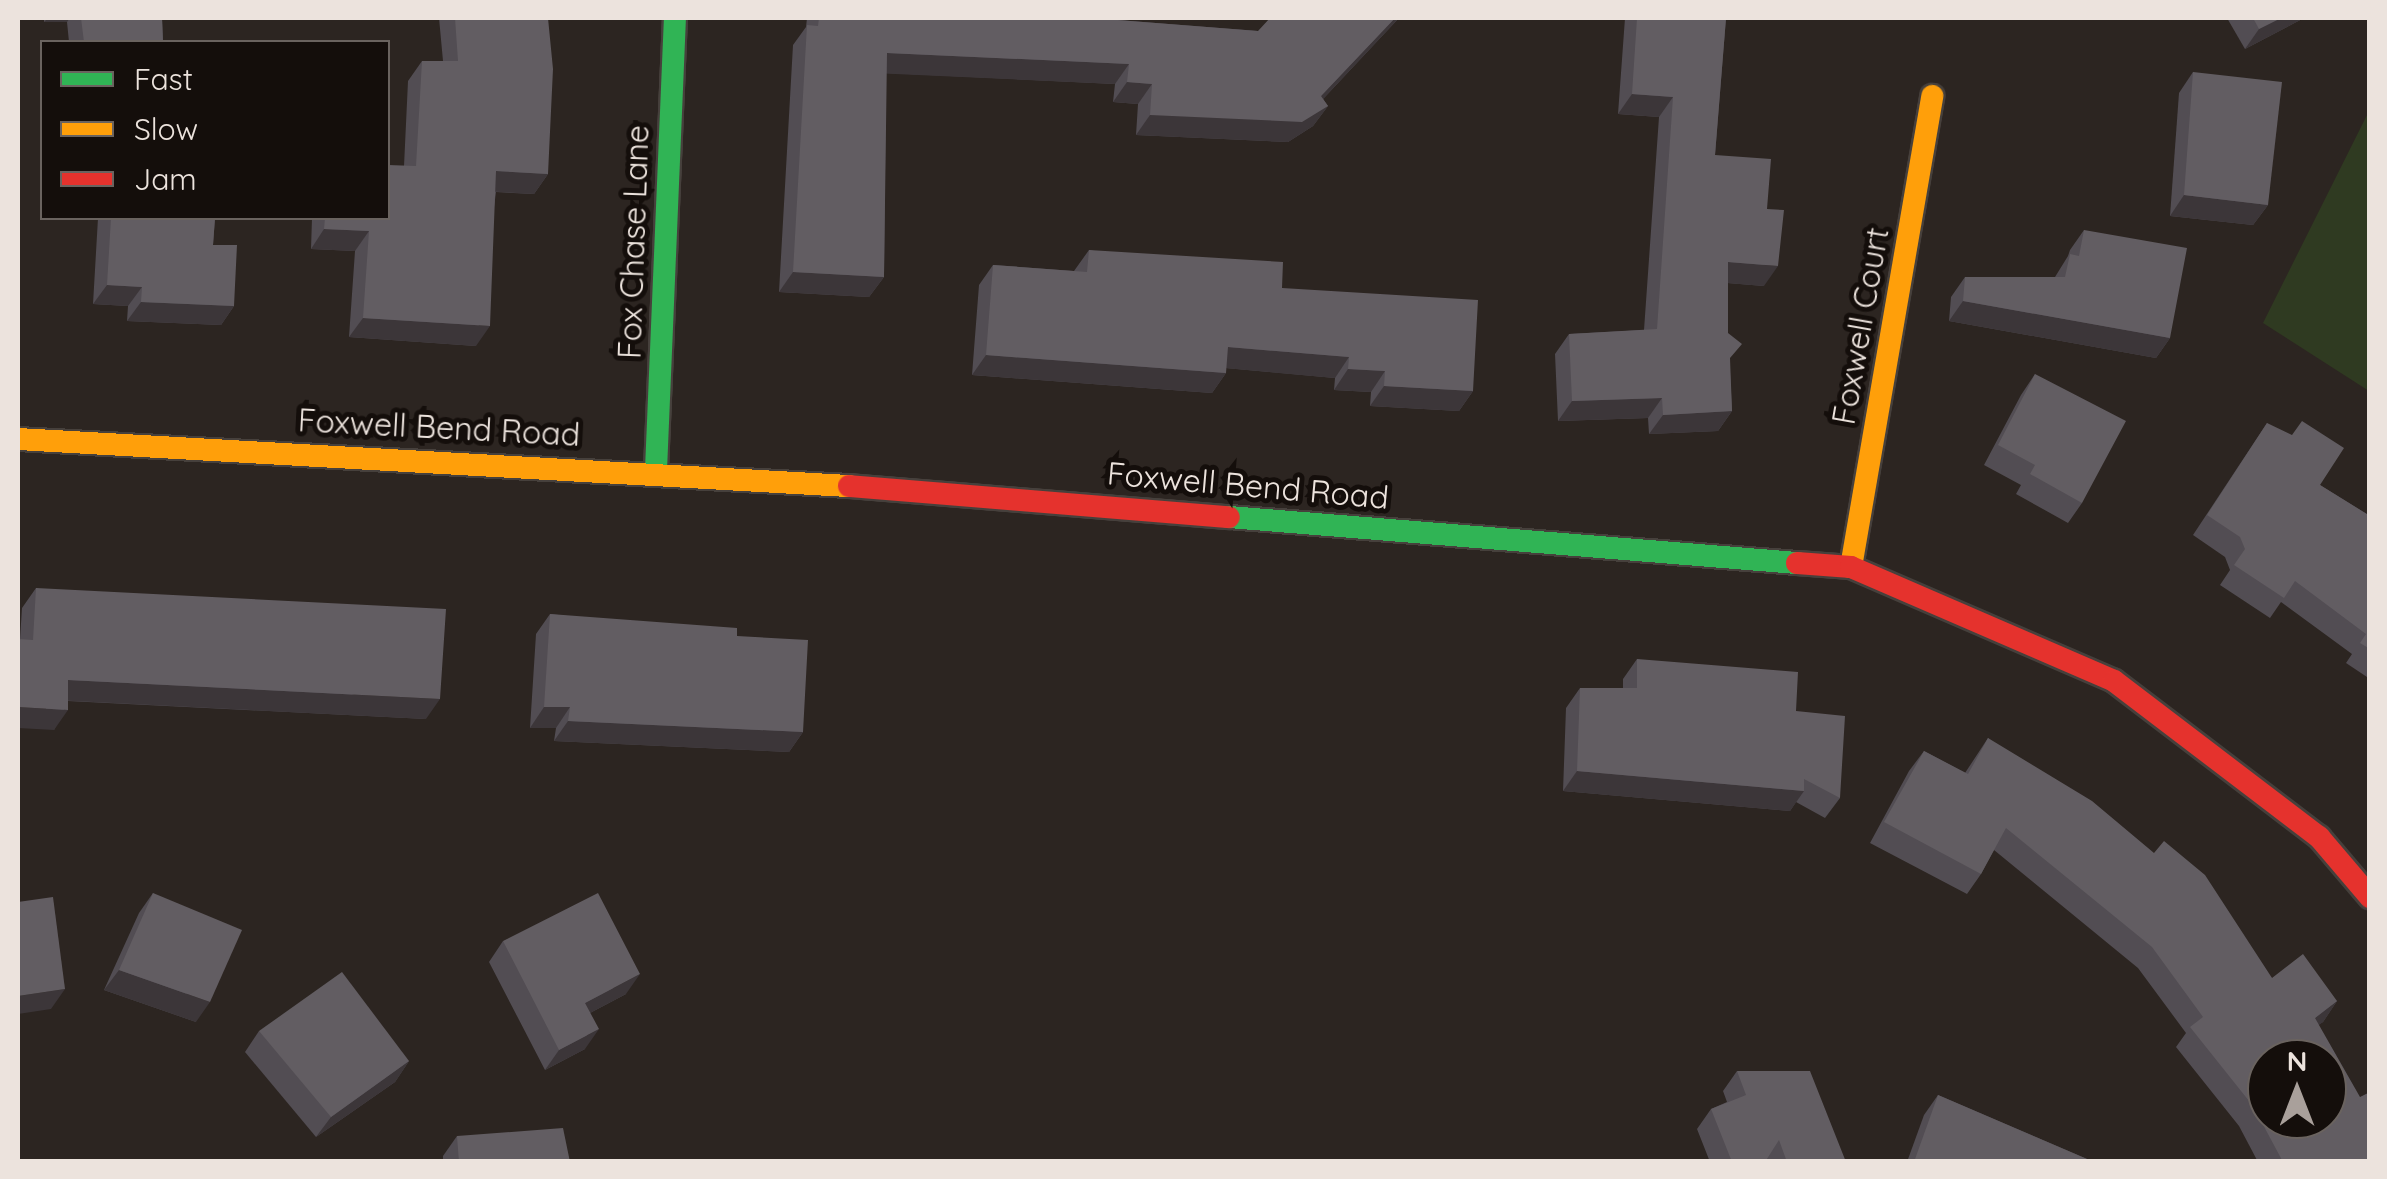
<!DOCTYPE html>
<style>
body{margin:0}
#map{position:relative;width:2387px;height:1179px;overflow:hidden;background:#2c2521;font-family:Quicksand,sans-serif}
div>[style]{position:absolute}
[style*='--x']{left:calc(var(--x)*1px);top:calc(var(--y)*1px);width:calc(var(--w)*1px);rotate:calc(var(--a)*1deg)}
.green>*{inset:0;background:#2f3a21}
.roads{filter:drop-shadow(2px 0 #46403c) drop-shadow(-2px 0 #46403c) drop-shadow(0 2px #46403c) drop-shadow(0 -2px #46403c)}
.fast>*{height:22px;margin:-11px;padding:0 11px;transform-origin:11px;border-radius:11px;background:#30b455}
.slow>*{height:22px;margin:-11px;padding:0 11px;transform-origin:11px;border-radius:11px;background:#ff9f0a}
.jam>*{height:22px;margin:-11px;padding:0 11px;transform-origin:11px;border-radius:11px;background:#e5322d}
.wall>*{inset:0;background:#524d53}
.shaded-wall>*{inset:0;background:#3c3639}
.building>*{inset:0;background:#625d62}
span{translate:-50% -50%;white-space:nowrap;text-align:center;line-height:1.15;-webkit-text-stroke:10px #140e0b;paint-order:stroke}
.street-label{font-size:32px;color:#ece3dd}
.frame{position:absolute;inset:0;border:20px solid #ece3dd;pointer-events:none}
.legend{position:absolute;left:40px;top:40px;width:350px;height:180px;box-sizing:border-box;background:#140e0b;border:2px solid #6a635f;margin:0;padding:12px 18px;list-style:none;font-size:30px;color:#ece3dd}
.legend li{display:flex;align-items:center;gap:20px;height:50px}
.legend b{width:50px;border:2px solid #6a635f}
.north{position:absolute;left:2247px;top:1039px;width:100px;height:100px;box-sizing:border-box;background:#140e0b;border:2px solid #6a635f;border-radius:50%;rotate:0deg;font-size:28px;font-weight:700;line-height:40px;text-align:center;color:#ece3dd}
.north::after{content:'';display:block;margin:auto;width:35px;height:45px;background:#a9a09b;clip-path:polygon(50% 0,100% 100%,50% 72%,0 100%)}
</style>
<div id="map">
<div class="green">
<div style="clip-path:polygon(2369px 111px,2370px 391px,2369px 391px,2263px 323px)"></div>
</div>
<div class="roads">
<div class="fast">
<div style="--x:656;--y:470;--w:452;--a:-87.6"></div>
<div style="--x:1229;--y:517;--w:570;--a:4.63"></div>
</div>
<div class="slow">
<div style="--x:18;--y:439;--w:832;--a:3.24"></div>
<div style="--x:1851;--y:567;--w:478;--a:-80.2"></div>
</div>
<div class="jam">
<div style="--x:849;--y:486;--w:381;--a:4.7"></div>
<div style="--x:1797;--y:563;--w:54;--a:4.2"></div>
<div style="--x:1851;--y:567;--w:287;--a:23.4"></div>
<div style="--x:2114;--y:681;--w:258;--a:37.3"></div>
<div style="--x:2319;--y:837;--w:79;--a:49.6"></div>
</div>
</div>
<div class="wall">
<div style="clip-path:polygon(44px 18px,162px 18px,163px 42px,69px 42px,67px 22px,44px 22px)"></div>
<div style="clip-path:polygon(439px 18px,548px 18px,548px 174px,534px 194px,496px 192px,476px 346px,349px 337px,355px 251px,311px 249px,312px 218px,388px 218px,404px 166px,408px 81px,422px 61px,443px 61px)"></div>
<div style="clip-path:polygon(807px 18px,1092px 18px,1258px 31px,1399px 18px,1323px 99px,1328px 106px,1313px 126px,1288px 142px,1136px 135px,1138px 104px,1113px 102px,1115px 84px,886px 73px,884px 277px,869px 297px,779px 292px,793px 45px,806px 27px)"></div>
<div style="clip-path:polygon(1625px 18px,1726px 18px,1715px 155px,1767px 209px,1764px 286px,1728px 283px,1728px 333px,1732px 411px,1718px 431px,1649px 434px,1648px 418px,1558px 421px,1555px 354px,1569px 334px,1644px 330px,1659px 117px,1618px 114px)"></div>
<div style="clip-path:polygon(2227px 18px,2304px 18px,2245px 49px)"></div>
<div style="clip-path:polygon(2193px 72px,2268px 205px,2253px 225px,2170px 216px,2179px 93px)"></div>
<div style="clip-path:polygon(98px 218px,215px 218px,213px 245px,234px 306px,221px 325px,127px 321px,128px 306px,93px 304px)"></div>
<div style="clip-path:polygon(2084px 230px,2170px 338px,2156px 358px,1949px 321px,1951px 297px,1965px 277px,2055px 277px,2068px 256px,2070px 250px)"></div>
<div style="clip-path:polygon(1089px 250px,1282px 288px,1473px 391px,1459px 411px,1370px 406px,1371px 392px,1334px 390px,1335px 378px,1226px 368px,1226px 373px,1212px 393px,972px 375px,979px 285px,993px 265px,1074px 271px)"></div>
<div style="clip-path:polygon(2035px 374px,2082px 503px,2068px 523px,2016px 494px,2021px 485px,1984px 465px,2021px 395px)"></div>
<div style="clip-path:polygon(2267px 423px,2320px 485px,2370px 516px,2370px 679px,2346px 663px,2352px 654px,2281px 602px,2270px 618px,2220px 585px,2230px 570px,2225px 557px,2193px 535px)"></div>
<div style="clip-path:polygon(36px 588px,426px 719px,68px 701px,54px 730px,20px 639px,22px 608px)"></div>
<div style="clip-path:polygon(550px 614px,737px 636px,803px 732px,789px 752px,554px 741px,556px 728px,530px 728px,536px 634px)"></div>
<div style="clip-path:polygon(1637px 659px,1796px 711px,1840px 798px,1825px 818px,1796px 802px,1790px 811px,1563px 791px,1566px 708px,1580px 688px,1623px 688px,1623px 679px)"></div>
<div style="clip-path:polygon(1988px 738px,2272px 978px,2337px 1001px,2323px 1022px,2318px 1025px,2370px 1162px,2258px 1162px,2239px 1126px,2176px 1047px,2186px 1033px,2138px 968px,1994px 850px,1981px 874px,1967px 894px,1870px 843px,1909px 771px,1924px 751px,1965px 773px)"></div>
<div style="clip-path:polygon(153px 893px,196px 1022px,104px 990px,139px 913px)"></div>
<div style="clip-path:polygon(503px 941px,626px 994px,590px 1013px,585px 1049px,545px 1070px,489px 962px)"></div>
<div style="clip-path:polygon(259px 1031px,409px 1061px,395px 1082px,316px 1137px,245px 1052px)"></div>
<div style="clip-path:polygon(1737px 1071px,1846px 1162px,1710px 1162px,1697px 1129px,1711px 1109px,1727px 1102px,1723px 1091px)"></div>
<div style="clip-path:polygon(1938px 1095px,2094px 1162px,1907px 1162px,1924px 1115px)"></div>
<div style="clip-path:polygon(457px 1136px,570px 1162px,443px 1162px,443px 1156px)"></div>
</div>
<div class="shaded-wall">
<div style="clip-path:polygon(48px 18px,70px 18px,67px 22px,44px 22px)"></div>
<div style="clip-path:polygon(1395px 18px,1399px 18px,1307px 116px,1321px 96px)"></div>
<div style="clip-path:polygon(2281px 18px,2304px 18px,2245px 49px,2259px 29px)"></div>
<div style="clip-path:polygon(887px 53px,1129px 64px,1115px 84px,873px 73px)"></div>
<div style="clip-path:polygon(1127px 82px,1152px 84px,1138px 104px,1113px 102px)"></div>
<div style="clip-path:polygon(1632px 94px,1673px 97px,1659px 117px,1618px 114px)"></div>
<div style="clip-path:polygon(1328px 106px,1313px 126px,1288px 142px,1136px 135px,1150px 115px)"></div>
<div style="clip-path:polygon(496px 171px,548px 174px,534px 194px,482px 191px)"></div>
<div style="clip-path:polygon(2184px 195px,2268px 205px,2253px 225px,2170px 216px)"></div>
<div style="clip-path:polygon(324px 229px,369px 231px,355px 251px,311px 249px)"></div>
<div style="clip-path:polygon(1728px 262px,1778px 266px,1764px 286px,1714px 282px)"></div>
<div style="clip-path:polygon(793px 272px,884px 277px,869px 297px,779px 292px)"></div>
<div style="clip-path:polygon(107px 285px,142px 287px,128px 306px,93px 304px)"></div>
<div style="clip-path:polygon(1963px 301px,2170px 338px,2156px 358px,1949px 321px)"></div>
<div style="clip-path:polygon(141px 302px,234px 306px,221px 325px,127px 321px)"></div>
<div style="clip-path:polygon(363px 318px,490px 326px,476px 346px,349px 337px)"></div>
<div style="clip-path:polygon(1228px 347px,1349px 357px,1335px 378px,1213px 367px)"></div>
<div style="clip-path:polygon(986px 355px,1226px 373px,1212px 393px,972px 375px)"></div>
<div style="clip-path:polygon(1348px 369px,1385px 371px,1371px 392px,1334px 390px)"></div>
<div style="clip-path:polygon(1384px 386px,1473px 391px,1459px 411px,1370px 406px)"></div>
<div style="clip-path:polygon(1662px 398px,1648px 418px,1558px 421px,1572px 401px)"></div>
<div style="clip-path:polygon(1732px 411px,1718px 431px,1649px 434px,1663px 415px)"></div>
<div style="clip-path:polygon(68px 680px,440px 699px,426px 719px,54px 700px)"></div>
<div style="clip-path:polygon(18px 707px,68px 710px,54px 730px,18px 728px)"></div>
<div style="clip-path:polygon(544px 707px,570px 707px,556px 728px,530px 728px)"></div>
<div style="clip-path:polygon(568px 721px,803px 732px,789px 752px,554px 741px)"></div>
<div style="clip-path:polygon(1577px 771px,1804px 791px,1790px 811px,1563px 791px)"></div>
<div style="clip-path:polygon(119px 970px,210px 1002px,196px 1022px,104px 990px)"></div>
<div style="clip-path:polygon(640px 974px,626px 994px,571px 1023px,585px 1003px)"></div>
<div style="clip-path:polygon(65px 989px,51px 1009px,18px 1014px,18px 996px)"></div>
<div style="clip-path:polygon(2337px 1001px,2323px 1022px,2300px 1039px,2315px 1018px)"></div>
<div style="clip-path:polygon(599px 1029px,585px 1049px,545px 1070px,559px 1050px)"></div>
<div style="clip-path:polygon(409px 1061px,395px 1082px,316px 1137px,331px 1117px)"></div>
</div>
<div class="building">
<div style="clip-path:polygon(81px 18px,162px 18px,163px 42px,84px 42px)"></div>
<div style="clip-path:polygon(455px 18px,548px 18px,553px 69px,548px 174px,496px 171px,490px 326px,363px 318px,369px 231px,324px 229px,325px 218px,388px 218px,388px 165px,416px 166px,422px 61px,458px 61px)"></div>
<div style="clip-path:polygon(819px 18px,1092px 18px,1258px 31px,1270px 18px,1395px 18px,1321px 96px,1328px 106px,1302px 122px,1150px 115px,1152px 84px,1127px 82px,1129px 64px,887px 53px,884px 277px,793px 272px,807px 25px,818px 26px)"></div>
<div style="clip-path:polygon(1637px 18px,1726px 18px,1715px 155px,1771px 159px,1767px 209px,1784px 210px,1778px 266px,1728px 262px,1728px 333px,1742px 344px,1730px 358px,1732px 411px,1663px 415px,1662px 398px,1572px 401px,1569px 334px,1657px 329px,1673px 97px,1632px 94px)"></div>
<div style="clip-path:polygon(2253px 18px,2281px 18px,2259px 29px)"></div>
<div style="clip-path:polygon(2193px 72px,2282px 82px,2268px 205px,2184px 195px)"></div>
<div style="clip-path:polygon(111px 218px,215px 218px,213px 245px,237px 245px,234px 306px,141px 302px,142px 287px,107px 285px)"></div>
<div style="clip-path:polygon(2084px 230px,2187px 248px,2170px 338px,1963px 301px,1965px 277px,2065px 277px,2070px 254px,2079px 256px)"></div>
<div style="clip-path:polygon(1089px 250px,1283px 262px,1282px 288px,1478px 300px,1473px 391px,1384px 386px,1385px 371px,1348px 369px,1349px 357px,1228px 347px,1226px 373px,986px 355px,993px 265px,1087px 272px)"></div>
<div style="clip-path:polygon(2035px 374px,2126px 421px,2082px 503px,2030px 474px,2035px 465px,1998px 445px)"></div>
<div style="clip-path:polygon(2302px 421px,2344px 448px,2320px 485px,2370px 516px,2370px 649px,2360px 643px,2366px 634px,2295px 581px,2284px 598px,2234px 565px,2245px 549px,2240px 537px,2207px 515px,2267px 423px,2292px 435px)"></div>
<div style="clip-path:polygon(36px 588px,446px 609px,440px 699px,68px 680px,68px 710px,18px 707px,18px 639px,33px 640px)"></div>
<div style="clip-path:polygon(550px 614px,737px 628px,737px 636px,808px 640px,803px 732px,568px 721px,570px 707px,544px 707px)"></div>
<div style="clip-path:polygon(1637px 659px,1798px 672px,1796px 711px,1845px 716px,1840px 798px,1804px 779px,1804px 791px,1577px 771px,1580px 688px,1637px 688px)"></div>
<div style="clip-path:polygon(evenodd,1988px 738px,2092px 801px,2154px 853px,2164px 841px,2205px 875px,2272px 978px,2303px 954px,2337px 1001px,2315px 1018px,2360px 1097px,2370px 1092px,2370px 1162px,2283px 1162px,2253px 1106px,2190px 1027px,2203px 1017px,2152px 947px,2006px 828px,1981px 874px,1884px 822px,1924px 751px,1968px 774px,1988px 738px,2267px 1059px,2327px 1059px,2327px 1119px,2267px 1119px,2267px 1059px)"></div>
<div style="clip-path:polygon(153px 893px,242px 930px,210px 1002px,119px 970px)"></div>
<div style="clip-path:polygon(598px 893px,640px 974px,585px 1003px,599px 1029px,559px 1050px,503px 941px)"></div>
<div style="clip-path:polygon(53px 897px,65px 989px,18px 996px,18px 902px)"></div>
<div style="clip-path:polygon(342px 972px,409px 1061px,331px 1117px,259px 1031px)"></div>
<div style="clip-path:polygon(1737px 1071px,1810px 1071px,1846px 1162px,1787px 1162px,1779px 1140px,1765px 1162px,1732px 1162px,1711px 1109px,1746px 1095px)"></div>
<div style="clip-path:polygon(1938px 1095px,2094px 1162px,1914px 1162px)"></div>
<div style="clip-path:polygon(563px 1128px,570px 1162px,459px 1162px,457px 1136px)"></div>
</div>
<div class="street-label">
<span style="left:633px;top:242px;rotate:-88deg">Fox Chase Lane</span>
<span style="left:1860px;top:326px;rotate:-80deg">Foxwell Court</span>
<span style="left:439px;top:427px;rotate:3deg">Foxwell Bend Road</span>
<span style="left:1248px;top:485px;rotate:5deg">Foxwell Bend Road</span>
</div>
<div class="frame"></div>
<ul class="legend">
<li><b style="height:12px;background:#30b455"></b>Fast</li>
<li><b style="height:12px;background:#ff9f0a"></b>Slow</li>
<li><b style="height:12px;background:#e5322d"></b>Jam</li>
</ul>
<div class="north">N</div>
</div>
